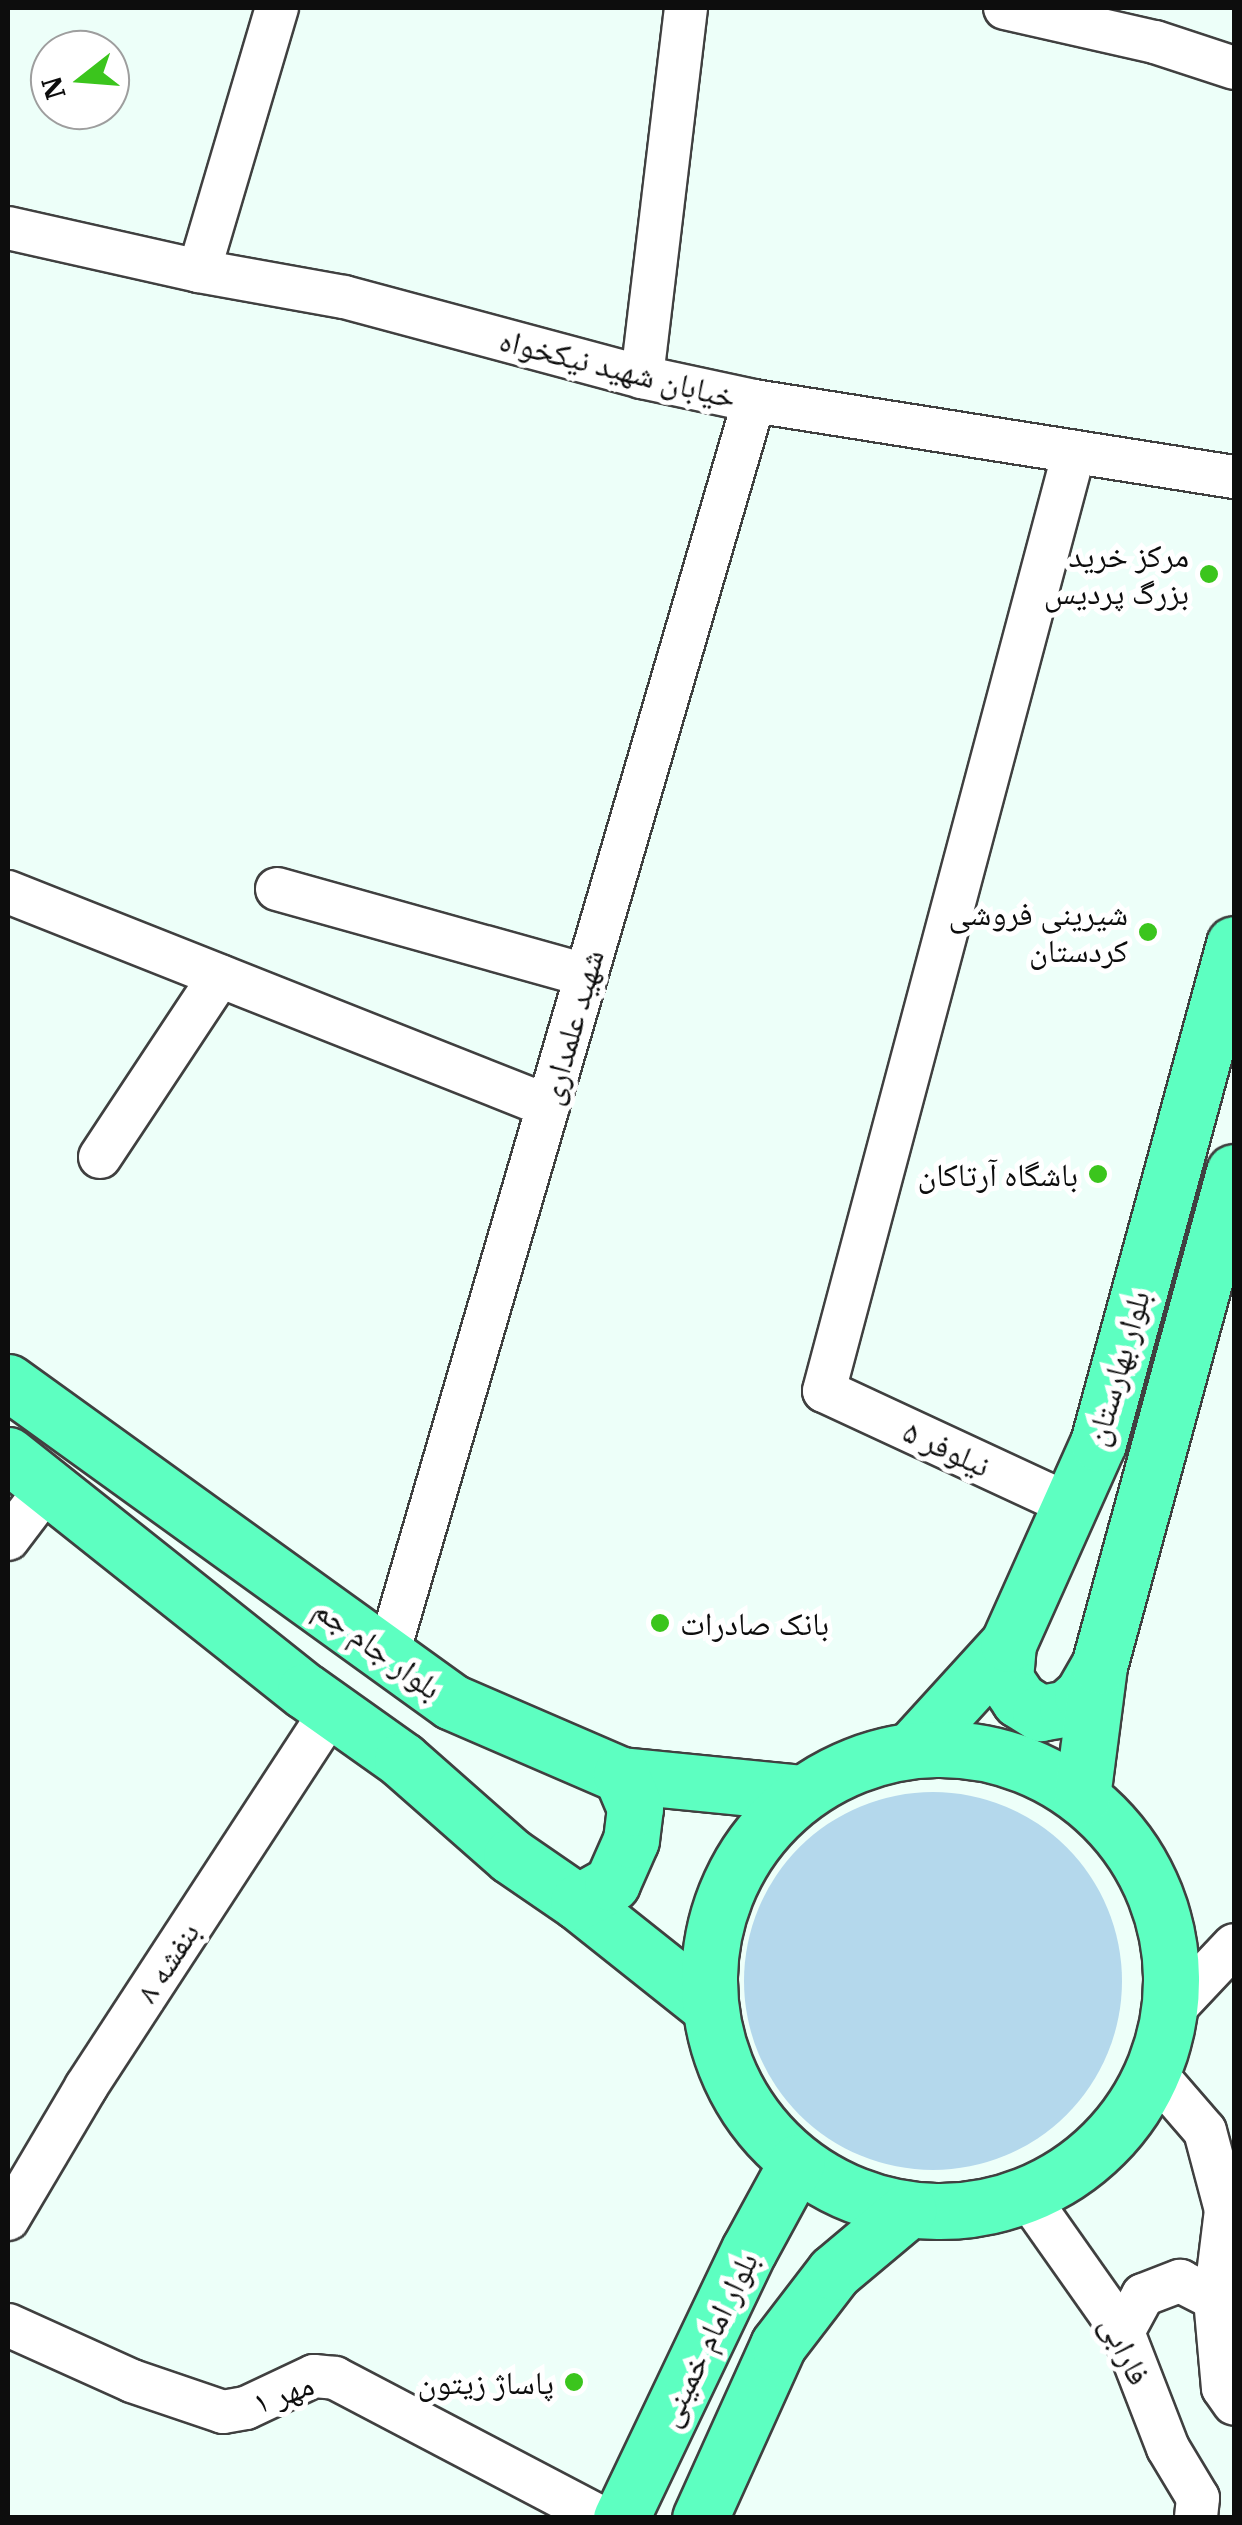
<!DOCTYPE html>
<meta charset="utf-8">
<style>
body{margin:0}
#map{position:relative;width:1242px;height:2525px;overflow:hidden;background:#edfff9;font-family:"IBM Plex Serif","Noto Naskh Arabic",serif}
div>[style]{position:absolute}
[style*='--x']{left:calc(var(--x)*1px);top:calc(var(--y)*1px);width:calc(var(--w)*1px);rotate:calc(var(--a)*1deg)}
.green>*{inset:0;background:#b4d8ec}
.round{border-radius:50%}
.roads{filter:drop-shadow(2px 0 #404040) drop-shadow(-2px 0 #404040) drop-shadow(0 2px #404040) drop-shadow(0 -2px #404040)}
.minor>*{height:42px;margin:-21px;padding:0 21px;transform-origin:21px;border-radius:21px;background:#fff}
.major>*{height:55px;margin:-27.5px;padding:0 27.5px;transform-origin:27.5px;border-radius:27.5px;background:#5dffc1}
.major>.ring{margin:-27.5px;padding:0;box-sizing:content-box;background:none;border:55px solid #5dffc1;border-radius:50%}
.dots>*{width:28px;height:28px;translate:-50% -50%;box-sizing:border-box;border:5px solid #fff;border-radius:50%}
span{translate:-50% -50%;white-space:nowrap;text-align:center;line-height:1.15;-webkit-text-stroke:10px #fff;paint-order:stroke}
.street-label{font-size:32px;color:#0d0d0d}
.poi-label{font-size:32px;color:#0d0d0d}
.right{translate:-100% -50%;text-align:right}
.left{translate:0 -50%;text-align:left}
.frame{position:absolute;inset:0;border:10px solid #0d0d0d;pointer-events:none}
.north{position:absolute;left:30px;top:30px;width:100px;height:100px;box-sizing:border-box;background:#fff;border:2px solid #9e9e9e;border-radius:50%;rotate:253deg;font-size:28px;font-weight:700;line-height:40px;text-align:center;color:#0d0d0d}
.north::after{content:'';display:block;margin:auto;width:35px;height:45px;background:#3bc51d;clip-path:polygon(50% 0,100% 100%,50% 72%,0 100%)}
</style>
<div id="map">
<div class="green">
<div class="round" style="left:744px;top:1792px;width:378px;height:378px"></div>
</div>
<div class="roads">
<div class="minor">
<div style="--x:1005;--y:8;--w:154;--a:12.8"></div>
<div style="--x:1155;--y:42;--w:83;--a:18.2"></div>
<div style="--x:8;--y:228;--w:196;--a:12.7"></div>
<div style="--x:199;--y:271;--w:147;--a:10.2"></div>
<div style="--x:344;--y:297;--w:309;--a:15"></div>
<div style="--x:642;--y:377;--w:115;--a:12.1"></div>
<div style="--x:754;--y:401;--w:486;--a:9"></div>
<div style="--x:199;--y:271;--w:274;--a:-73.5"></div>
<div style="--x:642;--y:377;--w:372;--a:-83.2"></div>
<div style="--x:277;--y:889;--w:321;--a:15.6"></div>
<div style="--x:8;--y:892;--w:581;--a:21.62"></div>
<div style="--x:100;--y:1157;--w:217;--a:-56.5"></div>
<div style="--x:1070;--y:1505;--w:271;--a:-155.1"></div>
<div style="--x:824;--y:1391;--w:972;--a:-75.09"></div>
<div style="--x:8;--y:1539;--w:68;--a:-52.8"></div>
<div style="--x:388;--y:1654;--w:1305;--a:-73.72"></div>
<div style="--x:1170;--y:2013;--w:93;--a:-46.7"></div>
<div style="--x:1153;--y:2071;--w:79;--a:49.1"></div>
<div style="--x:1205;--y:2131;--w:82;--a:75.1"></div>
<div style="--x:1226;--y:2210;--w:90;--a:97"></div>
<div style="--x:1215;--y:2299;--w:89;--a:84.9"></div>
<div style="--x:1223;--y:2388;--w:19;--a:55"></div>
<div style="--x:1027;--y:2196;--w:166;--a:54.8"></div>
<div style="--x:1123;--y:2332;--w:124;--a:68.8"></div>
<div style="--x:1168;--y:2448;--w:58;--a:59"></div>
<div style="--x:1198;--y:2498;--w:20;--a:96"></div>
<div style="--x:8;--y:2219;--w:153;--a:-59.4"></div>
<div style="--x:86;--y:2087;--w:451;--a:-56.9"></div>
<div style="--x:8;--y:2325;--w:136;--a:24.3"></div>
<div style="--x:132;--y:2381;--w:96;--a:18.8"></div>
<div style="--x:223;--y:2412;--w:23;--a:-10"></div>
<div style="--x:246;--y:2408;--w:75;--a:-25.2"></div>
<div style="--x:314;--y:2376;--w:21;--a:5"></div>
<div style="--x:335;--y:2378;--w:301;--a:27.7"></div>
<div style="--x:1123;--y:2332;--w:42;--a:-61.6"></div>
<div style="--x:1143;--y:2295;--w:40;--a:-21"></div>
<div style="--x:1180;--y:2281;--w:39;--a:27"></div>
</div>
<div class="major">
<div style="--x:8;--y:1382;--w:547;--a:35.78"></div>
<div style="--x:452;--y:1702;--w:184;--a:23.4"></div>
<div style="--x:621;--y:1775;--w:181;--a:5.7"></div>
<div style="--x:8;--y:1455;--w:379;--a:38.5"></div>
<div style="--x:305;--y:1691;--w:119;--a:35.4"></div>
<div style="--x:402;--y:1760;--w:145;--a:41.4"></div>
<div style="--x:511;--y:1856;--w:81;--a:34.5"></div>
<div style="--x:578;--y:1902;--w:169;--a:38.5"></div>
<div style="--x:1008;--y:1644;--w:35;--a:95"></div>
<div style="--x:1005;--y:1679;--w:25;--a:56"></div>
<div style="--x:1019;--y:1700;--w:25;--a:32"></div>
<div style="--x:1040;--y:1713;--w:27;--a:-10"></div>
<div style="--x:1067;--y:1708;--w:20;--a:-41"></div>
<div style="--x:1082;--y:1695;--w:34;--a:-60"></div>
<div style="--x:912;--y:1749;--w:142;--a:-47.6"></div>
<div style="--x:1008;--y:1644;--w:220;--a:-65.9"></div>
<div style="--x:1098;--y:1443;--w:517;--a:-74.75"></div>
<div class="ring" style="left:709px;top:1749px;width:407px;height:407px"></div>
<div style="--x:1082;--y:1797;--w:132;--a:-82.6"></div>
<div style="--x:1099;--y:1666;--w:512;--a:-74.72"></div>
<div style="--x:578;--y:1902;--w:39;--a:-29"></div>
<div style="--x:612;--y:1883;--w:47;--a:-66.2"></div>
<div style="--x:631;--y:1840;--w:32;--a:-83"></div>
<div style="--x:635;--y:1808;--w:36;--a:-113"></div>
<div style="--x:621;--y:2518;--w:297;--a:-64.5"></div>
<div style="--x:749;--y:2250;--w:100;--a:-61.4"></div>
<div style="--x:700;--y:2518;--w:190;--a:-65.7"></div>
<div style="--x:778;--y:2345;--w:92;--a:-52.5"></div>
<div style="--x:834;--y:2272;--w:97;--a:-40"></div>
</div>
</div>
<div class="dots">
<div style="left:1209px;top:574px;background:#3bc51d"></div>
<div style="left:1148px;top:932px;background:#3bc51d"></div>
<div style="left:1098px;top:1174px;background:#3bc51d"></div>
<div style="left:660px;top:1623px;background:#3bc51d"></div>
<div style="left:574px;top:2382px;background:#3bc51d"></div>
</div>
<div class="street-label">
<span style="left:618px;top:368px;rotate:14deg">خیابان شهید نیکخواه</span>
<span style="left:571px;top:1027px;rotate:-74deg">شهید علمداری</span>
<span style="left:1117px;top:1368px;rotate:-74deg">بلوار بهارستان</span>
<span style="left:947px;top:1448px;rotate:25deg">نیلوفر ۵</span>
<span style="left:378px;top:1648px;rotate:36deg">بلوار جام جم</span>
<span style="left:167px;top:1962px;rotate:-57deg">بنفشه ۸</span>
<span style="left:707px;top:2339px;rotate:-64deg">بلوار امام خمینی</span>
<span style="left:1126px;top:2350px;rotate:64deg">فارابی</span>
<span style="left:283px;top:2393px;rotate:-20deg">مهر ۱</span>
</div>
<div class="poi-label">
<span class="right" style="left:1189px;top:574px">مرکز خرید<br>بزرگ پردیس</span>
<span class="right" style="left:1128px;top:932px">شیرینی فروشی<br>کردستان</span>
<span class="right" style="left:1078px;top:1174px">باشگاه آرتاکان</span>
<span class="left" style="left:680px;top:1623px">بانک صادرات</span>
<span class="right" style="left:554px;top:2382px">پاساژ زیتون</span>
</div>
<div class="frame"></div>
<div class="north">N</div>
</div>
